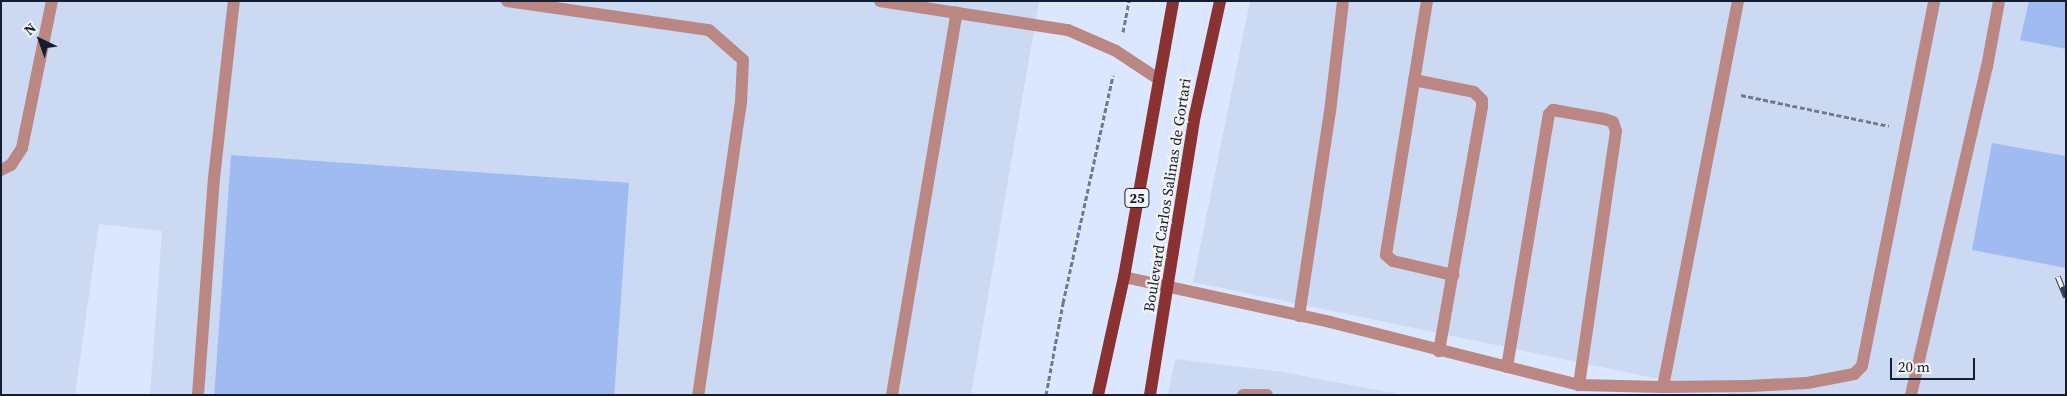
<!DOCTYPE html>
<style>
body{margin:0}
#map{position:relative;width:2067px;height:396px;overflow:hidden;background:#dbe7fe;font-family:"Source Serif 4",serif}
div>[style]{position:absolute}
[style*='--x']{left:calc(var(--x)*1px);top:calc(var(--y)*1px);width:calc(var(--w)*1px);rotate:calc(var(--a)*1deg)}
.built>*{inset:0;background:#ccd9f2}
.building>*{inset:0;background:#9fbbf2;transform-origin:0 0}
.path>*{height:3px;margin-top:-1.5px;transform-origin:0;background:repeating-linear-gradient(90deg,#6f7a8f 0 5px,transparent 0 7.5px)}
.lane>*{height:12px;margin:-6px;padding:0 6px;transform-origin:6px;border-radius:6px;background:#ba8783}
.primary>*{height:12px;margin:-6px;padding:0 6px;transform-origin:6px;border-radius:6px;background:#8a3232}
.rail>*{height:5.5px;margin-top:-2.75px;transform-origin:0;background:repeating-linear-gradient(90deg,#f4f4f4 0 11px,#303b4f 0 22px);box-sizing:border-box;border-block:1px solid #303b4f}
span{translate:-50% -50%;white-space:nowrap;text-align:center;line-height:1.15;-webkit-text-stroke:4.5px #f4f4f4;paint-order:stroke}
.shield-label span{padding:1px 4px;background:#f4f4f4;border:1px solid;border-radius:4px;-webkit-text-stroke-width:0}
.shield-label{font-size:14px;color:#131e32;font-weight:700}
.street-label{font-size:15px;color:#131e32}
.frame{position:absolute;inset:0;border:2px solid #131e32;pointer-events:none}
.north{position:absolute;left:15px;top:15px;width:50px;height:50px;-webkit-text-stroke:4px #f4f4f4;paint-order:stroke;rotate:318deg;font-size:14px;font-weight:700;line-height:20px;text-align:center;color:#131e32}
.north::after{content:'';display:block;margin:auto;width:18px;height:22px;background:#131e32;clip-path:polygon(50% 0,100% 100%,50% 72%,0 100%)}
.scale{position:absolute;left:1890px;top:358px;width:85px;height:22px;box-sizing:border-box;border:2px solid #131e32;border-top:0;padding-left:6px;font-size:15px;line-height:18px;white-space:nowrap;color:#131e32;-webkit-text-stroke:4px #f4f4f4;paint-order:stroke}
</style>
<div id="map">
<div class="built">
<i style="clip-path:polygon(1px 1px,1039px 1px,971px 395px,150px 395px,162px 231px,99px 224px,75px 395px,1px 395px)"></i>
<i style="clip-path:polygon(1250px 1px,2066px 1px,2066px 395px,1736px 395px,1193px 282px)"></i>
<i style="clip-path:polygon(1175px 359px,1283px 372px,1403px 395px,1168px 395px)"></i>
</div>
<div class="building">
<i style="clip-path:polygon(2029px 1px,2066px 1px,2066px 49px,2020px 40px)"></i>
<i style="clip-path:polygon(1992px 143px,2066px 156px,2066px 268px,1972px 250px)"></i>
<i style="left:231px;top:155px;width:399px;height:241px;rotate:4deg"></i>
</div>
<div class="path">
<i style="--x:1123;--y:32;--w:32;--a:-79"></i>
<i style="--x:1741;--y:95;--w:151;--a:11.8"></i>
<i style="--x:1046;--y:395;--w:94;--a:-79.5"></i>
<i style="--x:1063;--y:303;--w:233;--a:-77.6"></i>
</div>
<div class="lane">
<i style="--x:507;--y:1;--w:204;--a:8.2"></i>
<i style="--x:709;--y:30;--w:45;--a:41.4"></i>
<i style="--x:743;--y:60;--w:42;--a:92.7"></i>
<i style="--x:741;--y:102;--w:296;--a:98.3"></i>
<i style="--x:880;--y:1;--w:190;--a:8.8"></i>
<i style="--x:1068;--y:30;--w:52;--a:23.6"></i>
<i style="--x:1116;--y:51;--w:49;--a:33.4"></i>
<i style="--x:1427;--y:1;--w:257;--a:99.2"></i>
<i style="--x:1386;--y:255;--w:9;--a:41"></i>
<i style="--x:1393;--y:261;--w:62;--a:13.1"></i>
<i style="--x:1738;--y:1;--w:393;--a:101"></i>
<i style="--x:1663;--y:387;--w:85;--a:-0.7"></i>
<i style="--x:1748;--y:386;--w:59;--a:-2.9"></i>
<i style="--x:1807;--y:383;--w:48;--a:-10.8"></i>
<i style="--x:1854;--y:374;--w:11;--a:-45"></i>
<i style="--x:1862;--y:366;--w:372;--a:-78.8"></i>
<i style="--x:1414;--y:80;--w:61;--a:11.3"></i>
<i style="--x:1474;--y:92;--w:11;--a:45"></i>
<i style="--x:1482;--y:100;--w:7;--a:90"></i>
<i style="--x:1482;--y:107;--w:248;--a:100"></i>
<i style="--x:1;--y:170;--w:11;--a:-27"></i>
<i style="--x:11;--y:165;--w:20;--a:-57"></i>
<i style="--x:22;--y:148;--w:150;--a:-78.5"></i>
<i style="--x:1124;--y:277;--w:211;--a:12.3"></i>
<i style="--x:1330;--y:322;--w:257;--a:14.2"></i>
<i style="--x:1579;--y:385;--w:84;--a:1.4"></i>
<i style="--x:1299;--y:316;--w:206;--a:-81.4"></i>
<i style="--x:1330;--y:112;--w:112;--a:-83.3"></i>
<i style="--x:1507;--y:367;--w:256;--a:-80.6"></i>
<i style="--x:1549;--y:114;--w:6;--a:-45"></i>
<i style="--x:1553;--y:110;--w:52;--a:10"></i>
<i style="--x:1604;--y:119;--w:9;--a:18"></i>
<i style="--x:1613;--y:122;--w:9;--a:72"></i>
<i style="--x:1616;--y:131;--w:257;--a:98.3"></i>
<i style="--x:198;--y:395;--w:218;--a:-85.8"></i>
<i style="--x:214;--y:178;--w:178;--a:-83.6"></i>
<i style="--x:892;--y:395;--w:388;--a:-80.4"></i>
<i style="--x:1243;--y:395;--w:24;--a:0"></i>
<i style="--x:1911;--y:395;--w:337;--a:-77"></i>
<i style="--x:1987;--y:67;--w:67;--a:-79.7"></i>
</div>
<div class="primary">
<i style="--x:1098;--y:395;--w:121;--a:-77.6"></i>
<i style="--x:1124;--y:277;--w:280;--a:-79.9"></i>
<i style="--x:1150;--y:395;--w:284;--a:-80.9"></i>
<i style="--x:1195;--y:115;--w:117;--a:-77.6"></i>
</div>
<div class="rail">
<i style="--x:2058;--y:277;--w:22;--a:68"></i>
</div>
<div class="shield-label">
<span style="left:1137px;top:198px">25</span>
</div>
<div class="street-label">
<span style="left:1167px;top:195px;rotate:-81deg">Boulevard Carlos Salinas de Gortari</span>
</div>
<div class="frame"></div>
<div class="north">N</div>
<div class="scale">20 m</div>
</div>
